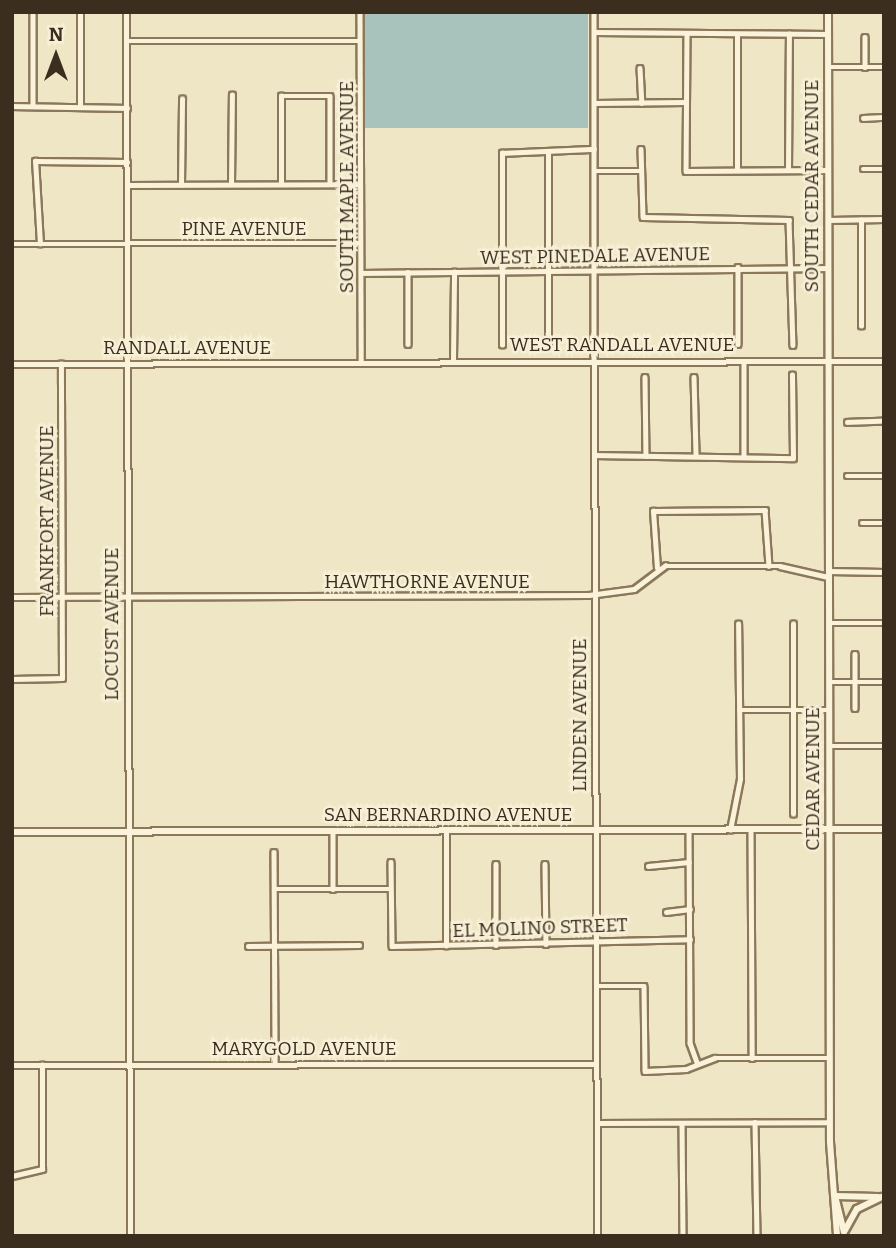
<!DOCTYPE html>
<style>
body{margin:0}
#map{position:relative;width:896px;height:1248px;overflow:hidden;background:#efe6c6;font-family:Bitter,serif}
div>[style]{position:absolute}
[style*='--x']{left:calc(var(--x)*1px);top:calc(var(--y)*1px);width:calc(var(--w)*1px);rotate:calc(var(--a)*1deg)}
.water>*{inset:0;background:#a7c3bc;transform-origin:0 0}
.roads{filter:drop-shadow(2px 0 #8b785b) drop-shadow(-2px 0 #8b785b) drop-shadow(0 2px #8b785b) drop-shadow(0 -2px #8b785b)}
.minor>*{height:4.5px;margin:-2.25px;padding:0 2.25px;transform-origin:2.25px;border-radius:2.25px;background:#faf2d9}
.tertiary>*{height:5px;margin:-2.5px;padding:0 2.5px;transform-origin:2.5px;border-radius:2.5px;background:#faf2d9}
.secondary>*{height:6px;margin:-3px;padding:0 3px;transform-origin:3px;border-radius:3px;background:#faf2d9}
span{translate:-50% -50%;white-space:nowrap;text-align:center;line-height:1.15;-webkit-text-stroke:5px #f7efd6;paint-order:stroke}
.street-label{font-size:19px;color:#3b2e1f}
.frame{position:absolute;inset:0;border:14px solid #3b2e1f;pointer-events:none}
.north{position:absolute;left:21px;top:21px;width:70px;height:70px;-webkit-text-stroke:5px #f7efd6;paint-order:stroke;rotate:0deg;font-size:19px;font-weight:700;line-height:28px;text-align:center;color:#3b2e1f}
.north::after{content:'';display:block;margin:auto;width:24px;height:32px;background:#3b2e1f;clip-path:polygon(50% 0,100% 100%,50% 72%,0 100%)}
</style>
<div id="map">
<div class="water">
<i style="left:363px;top:12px;width:225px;height:116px"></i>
</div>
<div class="roads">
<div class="minor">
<i style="--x:33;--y:12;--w:94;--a:90"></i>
<i style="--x:360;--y:12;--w:350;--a:89.8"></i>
<i style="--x:594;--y:12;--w:349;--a:90"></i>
<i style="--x:594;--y:32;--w:234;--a:0.5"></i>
<i style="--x:687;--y:33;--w:138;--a:90.4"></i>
<i style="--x:686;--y:171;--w:142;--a:-0.4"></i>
<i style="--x:865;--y:37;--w:30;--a:90"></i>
<i style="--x:127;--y:41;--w:233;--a:0"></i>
<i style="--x:828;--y:67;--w:56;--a:0"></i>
<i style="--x:640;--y:68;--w:35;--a:87"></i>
<i style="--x:595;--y:103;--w:91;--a:-0.6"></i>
<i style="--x:12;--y:106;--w:115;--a:1"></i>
<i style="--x:80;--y:106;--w:94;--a:-90"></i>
<i style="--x:863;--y:118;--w:21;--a:-3"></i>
<i style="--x:641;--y:149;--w:68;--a:88.3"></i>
<i style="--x:643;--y:217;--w:146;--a:1.2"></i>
<i style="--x:789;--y:220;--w:125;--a:88.2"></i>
<i style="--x:863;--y:169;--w:21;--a:0"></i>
<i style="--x:737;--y:170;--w:135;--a:-90"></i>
<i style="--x:788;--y:170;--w:136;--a:-89.6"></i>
<i style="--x:594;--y:171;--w:46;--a:0"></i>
<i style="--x:231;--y:184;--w:89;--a:-89.4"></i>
<i style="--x:281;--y:184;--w:88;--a:-90"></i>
<i style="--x:281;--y:96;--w:49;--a:0"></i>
<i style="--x:330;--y:96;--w:88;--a:90"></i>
<i style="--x:127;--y:185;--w:233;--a:-0.2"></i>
<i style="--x:181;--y:185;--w:86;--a:-89.3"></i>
<i style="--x:829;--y:220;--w:55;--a:-1"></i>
<i style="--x:127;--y:243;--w:233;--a:0"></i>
<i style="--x:12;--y:244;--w:115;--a:0"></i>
<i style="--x:40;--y:244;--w:83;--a:-93.4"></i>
<i style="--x:35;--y:161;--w:92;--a:0.6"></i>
<i style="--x:738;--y:267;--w:77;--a:90"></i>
<i style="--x:408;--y:272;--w:72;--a:90"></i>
<i style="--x:362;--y:273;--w:466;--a:-0.6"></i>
<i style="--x:861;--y:326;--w:106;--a:-90"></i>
<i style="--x:502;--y:345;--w:192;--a:-90"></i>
<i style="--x:502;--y:153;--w:92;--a:-2.5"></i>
<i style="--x:548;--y:345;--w:191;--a:-90"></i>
<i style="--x:453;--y:360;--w:88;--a:-89.3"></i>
<i style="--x:744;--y:361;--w:96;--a:90"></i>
<i style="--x:645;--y:377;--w:79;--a:89.3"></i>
<i style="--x:694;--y:377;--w:79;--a:88.5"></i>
<i style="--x:847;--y:422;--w:37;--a:-2"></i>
<i style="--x:595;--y:455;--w:198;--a:0.9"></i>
<i style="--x:793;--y:458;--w:83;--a:-90.7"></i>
<i style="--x:847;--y:476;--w:37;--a:0"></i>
<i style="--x:862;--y:523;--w:22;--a:0"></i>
<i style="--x:657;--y:568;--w:57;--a:-94"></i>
<i style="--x:653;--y:511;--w:112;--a:-0.5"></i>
<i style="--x:765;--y:510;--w:56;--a:85.9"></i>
<i style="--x:829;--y:571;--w:55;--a:1"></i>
<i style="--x:12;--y:597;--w:577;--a:-0.2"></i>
<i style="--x:589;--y:595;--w:45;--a:-7.6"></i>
<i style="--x:634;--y:589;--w:39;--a:-37"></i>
<i style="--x:665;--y:566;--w:115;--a:0"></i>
<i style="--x:780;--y:566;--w:49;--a:12.9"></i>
<i style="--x:829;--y:623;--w:55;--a:0"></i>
<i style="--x:855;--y:654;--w:54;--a:90"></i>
<i style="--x:12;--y:679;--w:50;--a:-1.1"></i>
<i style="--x:62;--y:678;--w:314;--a:-90.2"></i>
<i style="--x:829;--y:682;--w:55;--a:0"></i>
<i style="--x:739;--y:710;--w:90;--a:0"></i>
<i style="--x:829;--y:746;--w:55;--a:0"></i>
<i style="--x:793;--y:814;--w:190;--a:-90"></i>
<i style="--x:689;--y:830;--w:213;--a:89.7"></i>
<i style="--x:690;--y:1043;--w:20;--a:70"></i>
<i style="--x:730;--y:830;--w:52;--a:-78.9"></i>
<i style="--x:740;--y:779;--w:155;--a:-90.7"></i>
<i style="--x:751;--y:830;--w:228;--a:89.7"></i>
<i style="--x:333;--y:831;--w:58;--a:90"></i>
<i style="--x:274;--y:852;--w:213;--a:89.7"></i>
<i style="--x:391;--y:862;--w:84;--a:89.3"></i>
<i style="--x:392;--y:946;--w:298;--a:-1.3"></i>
<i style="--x:496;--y:864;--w:81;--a:90"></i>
<i style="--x:545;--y:864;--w:80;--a:89.3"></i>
<i style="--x:648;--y:866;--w:41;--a:-5.6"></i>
<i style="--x:274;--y:889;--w:117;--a:0"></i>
<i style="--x:666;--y:912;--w:24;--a:-7"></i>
<i style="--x:248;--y:946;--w:111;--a:-0.5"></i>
<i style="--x:446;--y:946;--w:116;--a:-90"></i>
<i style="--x:596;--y:986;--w:48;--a:0"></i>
<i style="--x:644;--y:986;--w:85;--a:89.3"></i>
<i style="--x:645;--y:1071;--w:41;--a:-2.8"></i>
<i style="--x:686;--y:1069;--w:31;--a:-21"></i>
<i style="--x:715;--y:1058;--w:115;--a:0"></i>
<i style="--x:755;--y:1122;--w:114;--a:89"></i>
<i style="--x:597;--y:1123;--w:232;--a:-0.2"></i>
<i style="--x:682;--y:1123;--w:113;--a:89.5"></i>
<i style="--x:12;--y:1176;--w:31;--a:-13"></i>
<i style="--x:42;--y:1169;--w:104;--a:-90"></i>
</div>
<div class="tertiary">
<i style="--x:126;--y:12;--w:1224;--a:89.81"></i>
<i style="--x:594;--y:361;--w:875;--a:89.8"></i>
<i style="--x:12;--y:364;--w:872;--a:-0.2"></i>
<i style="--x:12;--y:1065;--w:584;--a:-0.1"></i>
</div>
<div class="secondary">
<i style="--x:828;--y:12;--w:1130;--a:89.9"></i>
<i style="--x:830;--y:1142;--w:94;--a:85.7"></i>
<i style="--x:12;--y:832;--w:872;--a:-0.2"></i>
<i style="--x:835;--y:1196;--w:43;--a:1.3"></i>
<i style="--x:835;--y:1196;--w:36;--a:76"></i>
<i style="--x:844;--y:1232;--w:26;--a:-61"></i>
<i style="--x:857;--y:1209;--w:28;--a:-26"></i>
</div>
</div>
<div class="street-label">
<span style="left:812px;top:186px;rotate:-90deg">SOUTH CEDAR AVENUE</span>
<span style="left:347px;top:187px;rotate:-90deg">SOUTH MAPLE AVENUE</span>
<span style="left:244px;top:229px">PINE AVENUE</span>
<span style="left:595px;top:256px;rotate:-1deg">WEST PINEDALE AVENUE</span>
<span style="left:622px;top:345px">WEST RANDALL AVENUE</span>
<span style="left:187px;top:348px">RANDALL AVENUE</span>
<span style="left:47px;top:521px;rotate:-90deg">FRANKFORT AVENUE</span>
<span style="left:427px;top:582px">HAWTHORNE AVENUE</span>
<span style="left:112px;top:624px;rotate:-90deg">LOCUST AVENUE</span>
<span style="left:580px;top:715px;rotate:-90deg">LINDEN AVENUE</span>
<span style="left:813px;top:779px;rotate:-90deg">CEDAR AVENUE</span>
<span style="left:448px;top:815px">SAN BERNARDINO AVENUE</span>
<span style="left:540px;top:928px;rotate:-2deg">EL MOLINO STREET</span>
<span style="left:304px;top:1049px">MARYGOLD AVENUE</span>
</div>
<div class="frame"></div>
<div class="north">N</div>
</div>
